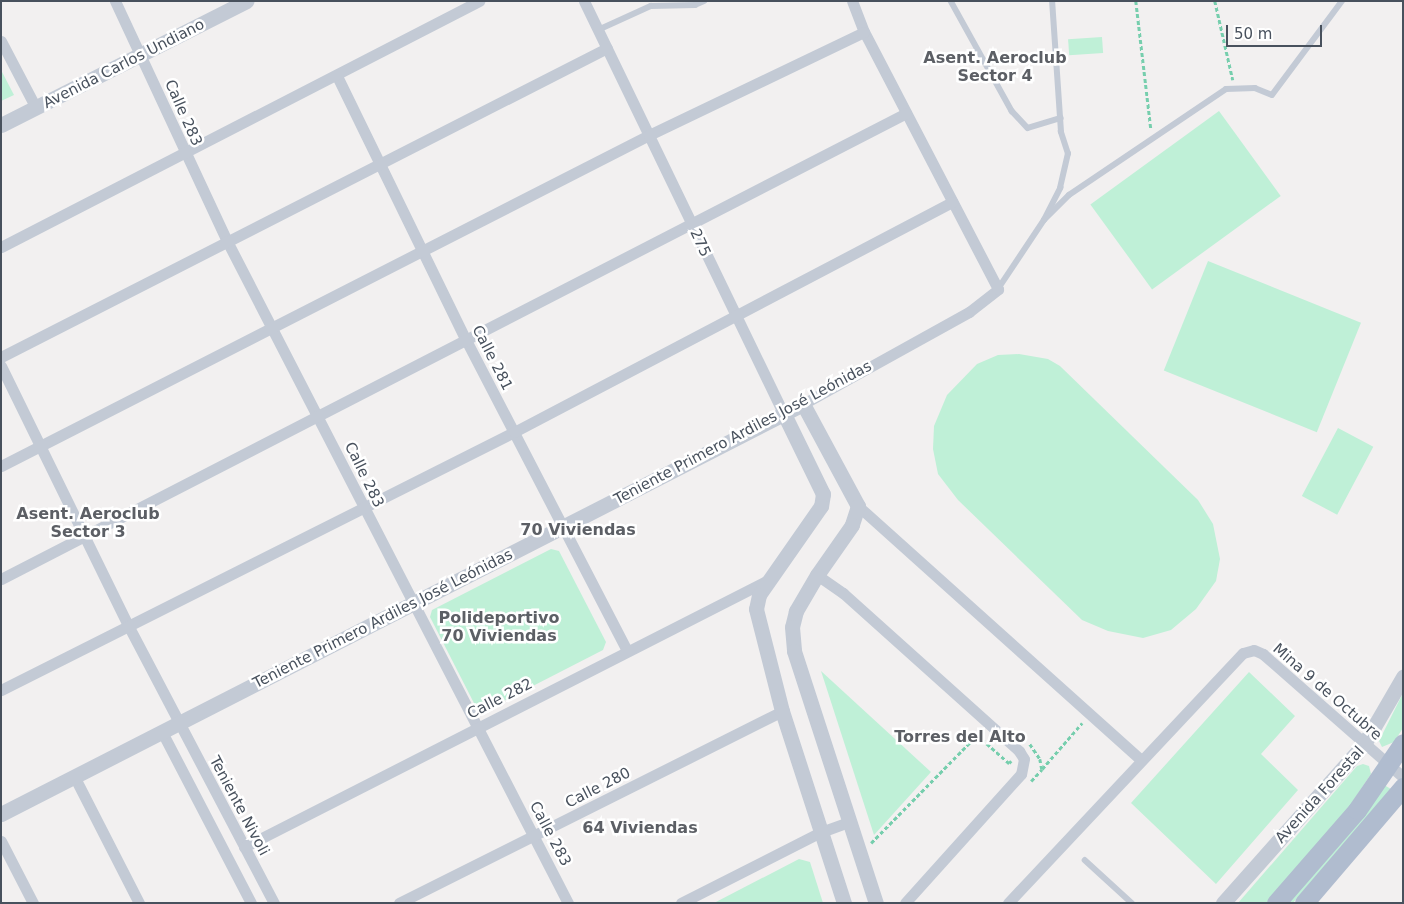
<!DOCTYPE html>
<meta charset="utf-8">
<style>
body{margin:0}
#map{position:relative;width:1404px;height:904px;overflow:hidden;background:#f2f0f0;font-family:"DejaVu Sans",sans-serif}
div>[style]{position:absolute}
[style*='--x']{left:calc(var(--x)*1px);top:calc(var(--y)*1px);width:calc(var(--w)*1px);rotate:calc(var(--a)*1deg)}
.green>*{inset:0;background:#bff0d7;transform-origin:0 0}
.path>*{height:2.5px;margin-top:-1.25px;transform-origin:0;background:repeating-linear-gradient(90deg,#76cead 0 4px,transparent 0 6.5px)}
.service>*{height:5.5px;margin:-2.75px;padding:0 2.75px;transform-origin:2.75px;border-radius:2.75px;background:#c3cad5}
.minor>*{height:11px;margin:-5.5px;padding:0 5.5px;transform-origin:5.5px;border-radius:5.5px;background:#c3cad5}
.tertiary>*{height:15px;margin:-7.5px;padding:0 7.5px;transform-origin:7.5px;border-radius:7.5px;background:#c3cad5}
.primary>*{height:19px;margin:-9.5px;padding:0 9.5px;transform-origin:9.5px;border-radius:9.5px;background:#b0bccf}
span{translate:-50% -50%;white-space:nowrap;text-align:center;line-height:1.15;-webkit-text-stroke:5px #fff;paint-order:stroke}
.street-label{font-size:15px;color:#48515d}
.neighbourhood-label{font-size:16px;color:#5c5f65;font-weight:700}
.frame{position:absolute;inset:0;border:2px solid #48515d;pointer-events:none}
.scale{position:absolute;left:1226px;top:25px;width:96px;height:22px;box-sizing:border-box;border:2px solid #48515d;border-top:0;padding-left:6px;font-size:15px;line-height:18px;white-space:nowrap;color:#48515d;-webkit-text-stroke:4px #fff;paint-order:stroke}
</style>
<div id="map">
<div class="green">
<i style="left:1102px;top:37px;width:16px;height:34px;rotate:86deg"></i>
<i style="clip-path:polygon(1px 70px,14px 95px,1px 101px)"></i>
<i style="left:1219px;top:111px;width:105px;height:159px;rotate:54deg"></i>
<i style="left:1208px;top:261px;width:165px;height:118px;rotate:22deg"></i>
<i style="clip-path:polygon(1019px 354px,1048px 359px,1060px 366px,1198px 500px,1213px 524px,1220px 559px,1216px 581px,1196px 609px,1171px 630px,1143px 638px,1108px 631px,1082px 620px,958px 500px,938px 474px,933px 449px,934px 426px,947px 395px,977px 364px,998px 355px)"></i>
<i style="left:1338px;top:428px;width:40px;height:77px;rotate:28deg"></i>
<i style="clip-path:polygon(551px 549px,559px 551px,606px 642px,603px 650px,484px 711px,477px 709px,430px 617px,432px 610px)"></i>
<i style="clip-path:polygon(821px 671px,931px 772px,874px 835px)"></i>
<i style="clip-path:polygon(1249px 672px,1295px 716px,1261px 754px,1298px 790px,1216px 884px,1131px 803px)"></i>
<i style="clip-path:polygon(1403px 693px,1403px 728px,1394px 742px,1382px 747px,1379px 741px)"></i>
<i style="clip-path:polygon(1363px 764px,1369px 766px,1371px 774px,1335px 828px,1267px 903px,1238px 903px,1357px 766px)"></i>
<i style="clip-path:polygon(1384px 785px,1391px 789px,1293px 903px,1288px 903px)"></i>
<i style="clip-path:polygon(799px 859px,810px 862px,823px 903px,714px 903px)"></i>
</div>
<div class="path">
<i style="--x:1136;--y:1;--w:128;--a:83.3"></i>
<i style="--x:1215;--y:1;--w:81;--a:77.2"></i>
<i style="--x:1030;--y:744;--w:18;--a:56"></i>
<i style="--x:1040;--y:759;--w:10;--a:79"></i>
<i style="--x:1042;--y:769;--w:61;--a:-49"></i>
<i style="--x:1031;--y:781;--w:16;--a:-47"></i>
<i style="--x:871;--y:843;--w:151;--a:-45.5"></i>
<i style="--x:977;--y:735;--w:43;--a:41.2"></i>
<i style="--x:1009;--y:763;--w:3;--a:-45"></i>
</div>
<div class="service">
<i style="--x:951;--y:1;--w:126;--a:61"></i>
<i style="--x:1012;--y:111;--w:23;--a:47"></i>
<i style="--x:1028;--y:128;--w:34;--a:-17"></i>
<i style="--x:598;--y:30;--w:58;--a:-24.4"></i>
<i style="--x:651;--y:6;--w:44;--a:-1.3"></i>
<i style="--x:695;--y:5;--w:10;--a:-24"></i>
<i style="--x:1044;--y:220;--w:35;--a:-45"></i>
<i style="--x:1069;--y:195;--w:189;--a:-34"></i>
<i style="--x:1226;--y:89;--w:29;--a:-2"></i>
<i style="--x:1255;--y:88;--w:18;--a:22"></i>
<i style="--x:1272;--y:95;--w:117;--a:-53.3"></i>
<i style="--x:998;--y:289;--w:83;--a:-56.3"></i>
<i style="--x:1044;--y:220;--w:36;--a:-63"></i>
<i style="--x:1060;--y:188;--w:35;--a:-77"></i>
<i style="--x:1068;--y:154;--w:23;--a:-108"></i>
<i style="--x:1061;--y:132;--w:131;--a:-93.9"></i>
<i style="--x:1085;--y:860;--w:64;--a:42.5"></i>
</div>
<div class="minor">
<i style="--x:115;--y:1;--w:265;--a:65"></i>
<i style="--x:227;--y:241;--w:745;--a:62.75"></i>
<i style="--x:584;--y:1;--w:459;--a:64.2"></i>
<i style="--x:1;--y:41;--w:76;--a:62.4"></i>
<i style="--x:337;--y:76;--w:294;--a:64"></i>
<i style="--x:466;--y:340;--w:350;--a:62.6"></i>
<i style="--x:1;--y:247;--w:538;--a:-27.23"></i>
<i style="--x:1;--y:357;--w:680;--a:-27.02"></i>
<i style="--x:1;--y:366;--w:291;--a:63.9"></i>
<i style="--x:129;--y:627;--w:312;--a:62.3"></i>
<i style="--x:803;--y:404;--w:190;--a:-29"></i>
<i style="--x:969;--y:312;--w:37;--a:-38"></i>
<i style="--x:998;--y:289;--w:290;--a:-117.5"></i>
<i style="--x:864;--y:32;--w:33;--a:-111"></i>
<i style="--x:1;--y:466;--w:728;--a:-27.06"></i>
<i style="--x:649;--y:135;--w:238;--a:-25.6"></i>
<i style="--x:858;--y:506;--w:379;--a:41.9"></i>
<i style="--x:817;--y:575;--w:32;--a:35"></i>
<i style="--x:843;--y:593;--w:237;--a:41.9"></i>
<i style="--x:1019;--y:751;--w:9;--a:58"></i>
<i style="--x:1024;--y:759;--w:15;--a:101"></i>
<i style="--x:1021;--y:774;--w:173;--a:132"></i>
<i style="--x:1;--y:579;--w:1018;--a:-27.24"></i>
<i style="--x:1;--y:690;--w:574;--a:-26.7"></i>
<i style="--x:514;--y:432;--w:495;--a:-27.7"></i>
<i style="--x:162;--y:732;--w:193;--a:62.5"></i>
<i style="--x:74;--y:776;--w:143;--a:62.9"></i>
<i style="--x:1;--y:841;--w:70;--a:62.7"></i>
<i style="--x:244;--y:847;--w:588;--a:-27"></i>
<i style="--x:399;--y:903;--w:428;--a:-26.6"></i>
<i style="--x:681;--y:903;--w:157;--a:-26.9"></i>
<i style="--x:821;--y:832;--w:29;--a:-20"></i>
<i style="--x:1008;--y:903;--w:343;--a:-46.8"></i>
<i style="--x:1243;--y:653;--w:11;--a:-15"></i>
<i style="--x:1254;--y:650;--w:10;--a:24"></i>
<i style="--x:1263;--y:654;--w:186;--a:41.3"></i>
</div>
<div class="tertiary">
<i style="--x:1;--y:125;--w:275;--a:-26.8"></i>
<i style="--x:784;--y:414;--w:89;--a:64"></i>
<i style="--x:823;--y:494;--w:12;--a:99"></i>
<i style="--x:821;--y:506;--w:108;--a:124.9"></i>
<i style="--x:759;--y:595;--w:14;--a:102"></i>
<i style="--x:756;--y:609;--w:105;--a:75.7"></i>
<i style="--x:782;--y:711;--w:202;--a:72.1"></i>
<i style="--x:1;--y:814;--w:901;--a:-27.08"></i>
<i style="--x:803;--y:404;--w:116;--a:61.7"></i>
<i style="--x:858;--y:506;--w:20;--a:108"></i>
<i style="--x:852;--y:525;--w:61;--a:125"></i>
<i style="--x:817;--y:575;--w:42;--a:120.3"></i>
<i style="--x:796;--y:611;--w:16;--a:104"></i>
<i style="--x:792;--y:627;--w:24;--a:85"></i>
<i style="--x:794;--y:651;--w:265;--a:72"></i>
<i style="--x:1223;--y:903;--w:213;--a:-48.4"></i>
<i style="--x:1364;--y:744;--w:78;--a:-59.8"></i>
</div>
<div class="primary">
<i style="--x:1276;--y:903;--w:123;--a:-48.9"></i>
<i style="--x:1357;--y:810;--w:81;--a:-55.5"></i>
<i style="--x:1304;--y:903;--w:153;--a:-49.5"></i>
</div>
<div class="street-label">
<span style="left:124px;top:64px;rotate:-27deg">Avenida Carlos Undiano</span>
<span style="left:183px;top:113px;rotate:66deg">Calle 283</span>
<span style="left:700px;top:243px;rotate:65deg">275</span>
<span style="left:492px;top:358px;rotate:63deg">Calle 281</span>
<span style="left:743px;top:433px;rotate:-28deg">Teniente Primero Ardiles José Leónidas</span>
<span style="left:364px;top:475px;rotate:64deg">Calle 283</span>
<span style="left:383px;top:619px;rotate:-27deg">Teniente Primero Ardiles José Leónidas</span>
<span style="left:1327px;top:692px;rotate:41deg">Mina 9 de Octubre</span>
<span style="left:500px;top:699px;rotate:-27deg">Calle 282</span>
<span style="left:598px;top:788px;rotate:-27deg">Calle 280</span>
<span style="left:1320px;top:795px;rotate:-48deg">Avenida Forestal</span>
<span style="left:239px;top:806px;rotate:62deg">Teniente Nivoli</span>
<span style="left:550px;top:834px;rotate:62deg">Calle 283</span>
</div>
<div class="neighbourhood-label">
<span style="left:995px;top:67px">Asent. Aeroclub<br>Sector 4</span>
<span style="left:88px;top:523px">Asent. Aeroclub<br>Sector 3</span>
<span style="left:578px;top:530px">70 Viviendas</span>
<span style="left:499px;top:627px">Polideportivo<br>70 Viviendas</span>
<span style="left:960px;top:737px">Torres del Alto</span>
<span style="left:640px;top:828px">64 Viviendas</span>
</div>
<div class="frame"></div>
<div class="scale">50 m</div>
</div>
